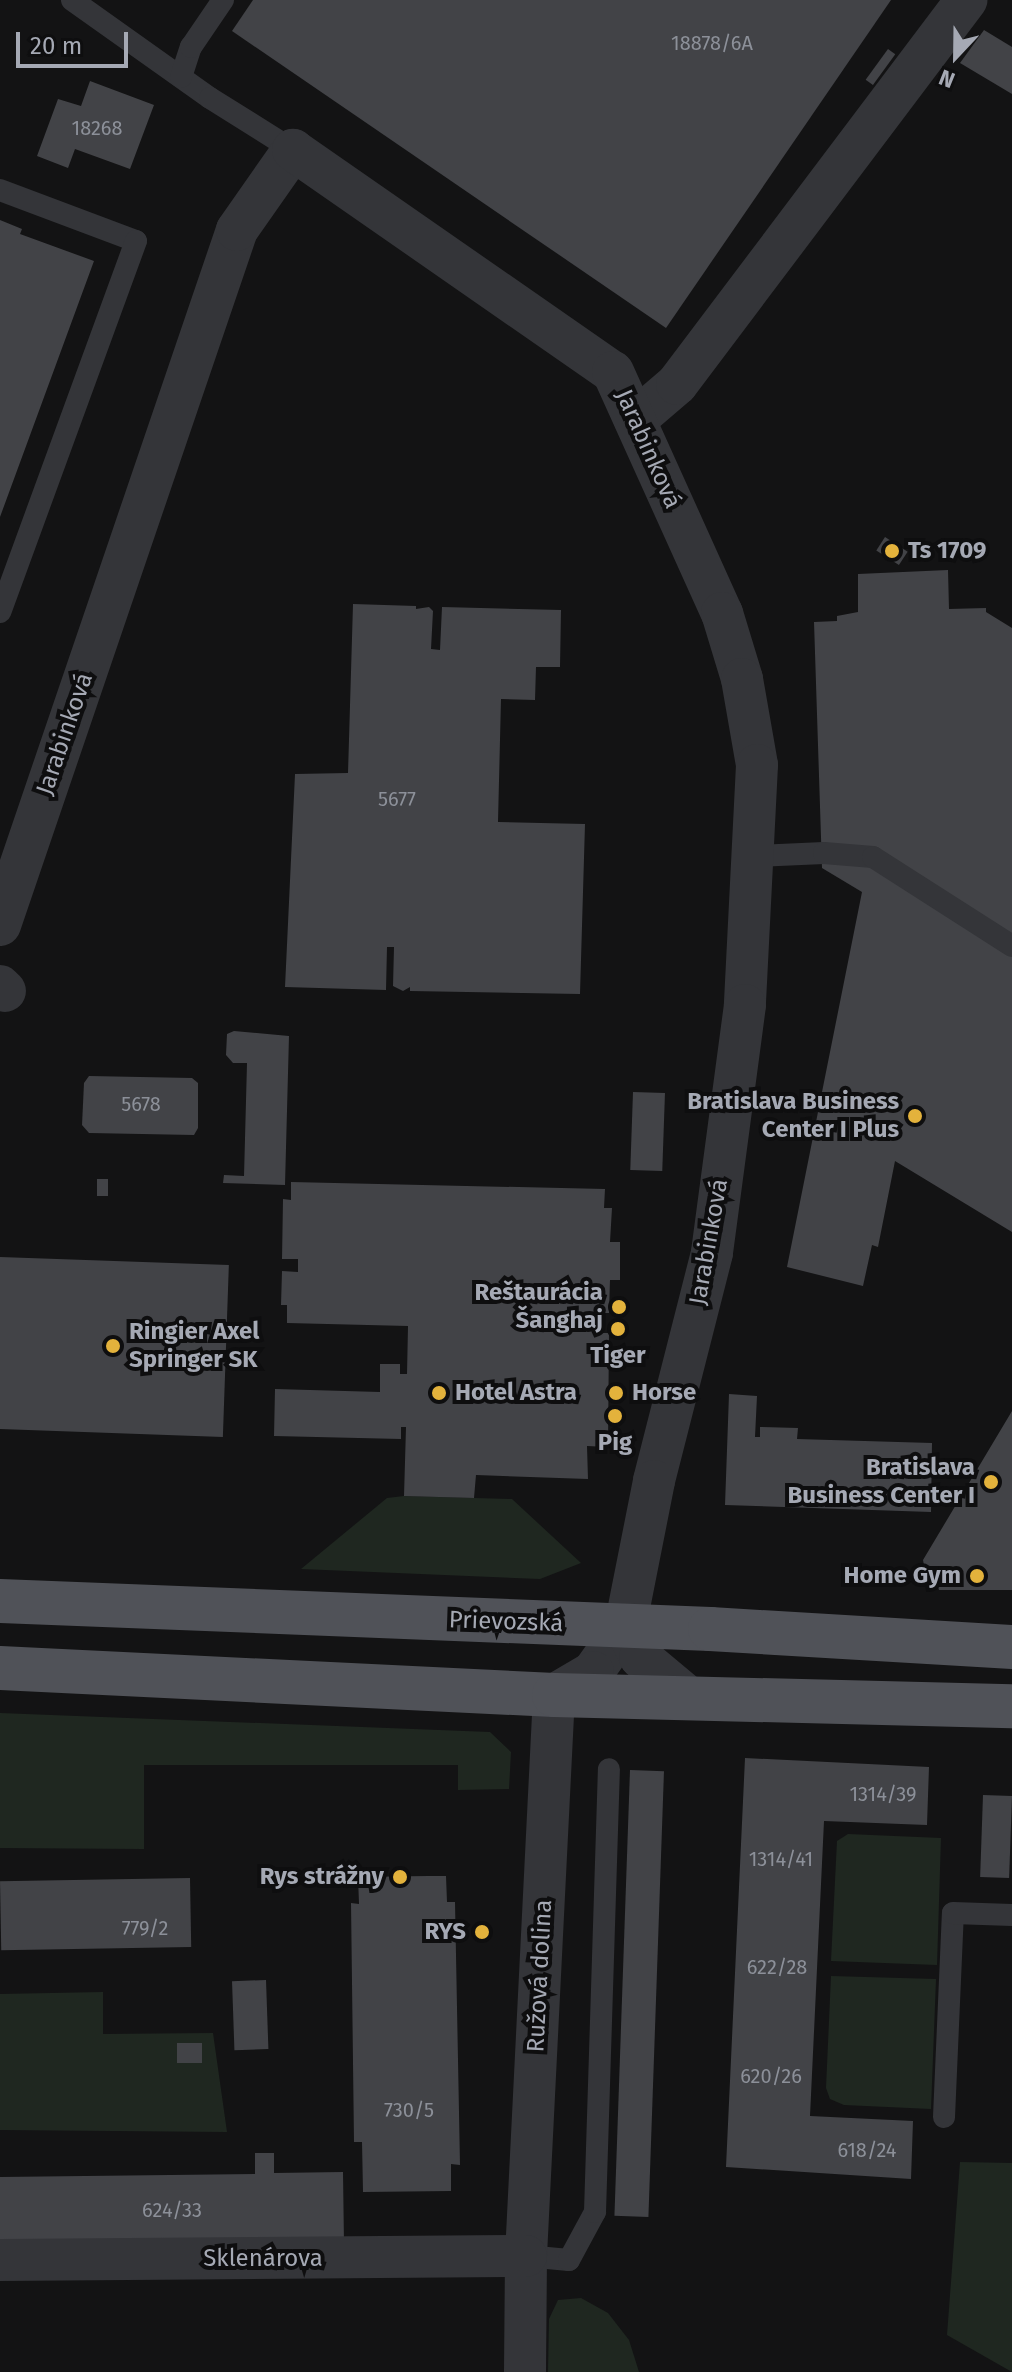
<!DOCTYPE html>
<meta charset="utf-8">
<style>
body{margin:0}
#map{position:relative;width:1012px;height:2372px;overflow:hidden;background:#131314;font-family:"Fira Sans",sans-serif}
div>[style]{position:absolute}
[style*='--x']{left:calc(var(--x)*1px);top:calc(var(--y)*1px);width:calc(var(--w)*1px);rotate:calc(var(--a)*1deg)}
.green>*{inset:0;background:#1f2720}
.building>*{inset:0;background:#424347;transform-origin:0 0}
.service>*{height:22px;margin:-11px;padding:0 11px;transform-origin:11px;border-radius:11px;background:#343539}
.minor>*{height:42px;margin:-21px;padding:0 21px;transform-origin:21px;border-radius:21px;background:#343539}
.primary>*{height:44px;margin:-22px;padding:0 22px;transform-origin:22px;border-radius:22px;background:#505258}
.dots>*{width:22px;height:22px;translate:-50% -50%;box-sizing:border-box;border:4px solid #0e0e0f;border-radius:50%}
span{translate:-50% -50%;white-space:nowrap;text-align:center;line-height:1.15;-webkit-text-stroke:8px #0e0e0f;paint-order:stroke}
.number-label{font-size:20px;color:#8c9099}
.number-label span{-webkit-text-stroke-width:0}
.street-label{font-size:24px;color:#a5a9b4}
.poi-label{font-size:24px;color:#a5a9b4;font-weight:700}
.left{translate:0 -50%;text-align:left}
.right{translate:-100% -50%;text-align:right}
.north{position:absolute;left:916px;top:16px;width:80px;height:80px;-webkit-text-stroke:6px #0e0e0f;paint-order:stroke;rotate:202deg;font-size:22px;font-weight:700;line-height:32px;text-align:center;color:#a5a9b4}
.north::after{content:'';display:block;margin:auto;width:28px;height:36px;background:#a5a9b4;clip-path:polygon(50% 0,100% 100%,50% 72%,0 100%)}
.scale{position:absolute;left:16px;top:32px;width:112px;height:36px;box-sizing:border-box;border:4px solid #a5a9b4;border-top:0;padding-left:10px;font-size:24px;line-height:28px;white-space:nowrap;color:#a5a9b4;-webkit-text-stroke:6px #0e0e0f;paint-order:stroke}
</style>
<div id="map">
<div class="green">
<i style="clip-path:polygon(404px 1496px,512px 1499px,581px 1563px,540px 1579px,301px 1569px,387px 1498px)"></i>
<i style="clip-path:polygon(0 1713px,490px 1732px,511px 1752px,509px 1789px,458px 1790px,458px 1765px,144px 1765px,144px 1849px,0 1848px)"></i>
<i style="clip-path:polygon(848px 1834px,941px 1838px,937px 1965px,831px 1961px,837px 1841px)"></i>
<i style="clip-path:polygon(831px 1976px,936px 1979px,931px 2109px,844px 2105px,830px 2099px,826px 2088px)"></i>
<i style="clip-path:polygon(103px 1992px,103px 2034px,213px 2033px,227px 2132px,0 2130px,0 1994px)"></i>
<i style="clip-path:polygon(960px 2162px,1012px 2163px,1012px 2372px,947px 2335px)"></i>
<i style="clip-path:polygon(581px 2298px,608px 2313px,629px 2340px,639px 2372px,548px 2372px,549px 2319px,558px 2300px)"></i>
</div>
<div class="building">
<i style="clip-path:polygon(253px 0,891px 0,666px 328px,232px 31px)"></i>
<i style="clip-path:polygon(984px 30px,1012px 47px,1012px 94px,960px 63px)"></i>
<i style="left:888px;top:49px;width:9px;height:38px;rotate:36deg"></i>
<i style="clip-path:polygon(90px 81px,154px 105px,130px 169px,75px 149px,68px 168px,37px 156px,58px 99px,81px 106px)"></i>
<i style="clip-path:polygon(0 220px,22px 229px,20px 234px,94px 261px,0 517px)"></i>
<i style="left:885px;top:537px;width:27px;height:16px;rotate:33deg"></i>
<i style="clip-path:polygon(948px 570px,949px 609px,986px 608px,986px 612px,1012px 628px,1012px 1232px,895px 1161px,878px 1247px,872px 1245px,863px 1286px,787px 1267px,862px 892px,822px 868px,814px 622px,837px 621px,837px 616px,858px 612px,858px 574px)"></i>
<i style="clip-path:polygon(353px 604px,416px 606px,416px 609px,429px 607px,433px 611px,431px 649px,440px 650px,442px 607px,561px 610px,560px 667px,536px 667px,535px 700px,501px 699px,498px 822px,585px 824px,580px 994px,410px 991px,410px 987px,403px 991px,393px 986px,394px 947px,387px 947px,386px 990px,285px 987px,295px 774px,348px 773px)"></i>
<i style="clip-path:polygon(234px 1031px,289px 1036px,285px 1185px,223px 1183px,224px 1175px,244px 1176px,247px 1063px,233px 1063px,226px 1055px,227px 1034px)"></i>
<i style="clip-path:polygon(89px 1076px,192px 1078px,198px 1083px,198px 1128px,194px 1135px,89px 1133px,82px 1125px,84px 1083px)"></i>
<i style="left:633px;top:1092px;width:32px;height:78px;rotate:2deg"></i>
<i style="left:97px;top:1179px;width:11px;height:17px"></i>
<i style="clip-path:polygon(291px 1182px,605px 1189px,604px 1208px,612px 1208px,610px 1242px,620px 1242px,620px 1280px,610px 1280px,609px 1313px,602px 1313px,602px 1333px,609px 1333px,608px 1447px,587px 1446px,588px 1479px,476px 1475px,474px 1498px,404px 1496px,406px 1427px,401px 1427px,401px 1439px,274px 1436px,275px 1389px,380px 1392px,380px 1364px,400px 1364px,400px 1374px,407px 1374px,408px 1326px,287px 1323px,287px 1305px,281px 1305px,282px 1271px,298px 1272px,298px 1259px,282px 1259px,283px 1199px,291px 1200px)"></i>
<i style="left:0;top:1257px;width:229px;height:172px;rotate:2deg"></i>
<i style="clip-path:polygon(729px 1394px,757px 1396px,755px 1437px,760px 1437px,760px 1427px,798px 1428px,797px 1439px,932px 1443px,931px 1512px,725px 1505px)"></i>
<i style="clip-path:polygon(1012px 1411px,1012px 1590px,939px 1590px,937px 1583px,927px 1581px,923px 1560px)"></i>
<i style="clip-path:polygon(745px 1758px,929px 1767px,927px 1825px,824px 1821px,810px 2116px,913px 2121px,911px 2179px,726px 2167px)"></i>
<i style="left:630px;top:1770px;width:34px;height:446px;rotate:2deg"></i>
<i style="left:983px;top:1795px;width:29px;height:82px;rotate:2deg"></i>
<i style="clip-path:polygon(428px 1876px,446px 1876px,447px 1902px,455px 1902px,460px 2165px,451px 2164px,451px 2191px,363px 2192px,362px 2142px,354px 2142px,351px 1903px,359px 1904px,358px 1877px)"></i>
<i style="left:190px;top:1878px;width:69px;height:190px;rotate:89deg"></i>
<i style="left:266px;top:1980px;width:69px;height:34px;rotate:88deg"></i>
<i style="left:202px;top:2043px;width:20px;height:25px;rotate:90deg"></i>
<i style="clip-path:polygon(255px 2153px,274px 2153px,274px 2173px,343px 2172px,344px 2244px,0 2248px,0 2177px,255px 2174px)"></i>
</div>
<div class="service">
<i style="--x:72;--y:0;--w:169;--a:35.4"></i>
<i style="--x:210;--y:98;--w:98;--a:32.1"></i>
<i style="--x:181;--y:77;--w:32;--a:-72"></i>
<i style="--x:191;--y:47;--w:57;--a:-55.8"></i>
<i style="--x:0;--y:190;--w:145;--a:20.6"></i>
<i style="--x:136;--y:241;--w:395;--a:110.1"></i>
<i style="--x:754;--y:856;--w:70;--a:-2.5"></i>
<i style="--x:824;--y:853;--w:49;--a:4.7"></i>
<i style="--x:873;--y:857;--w:165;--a:32.6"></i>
<i style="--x:944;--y:2117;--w:204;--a:-87.5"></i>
<i style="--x:953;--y:1913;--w:59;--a:1.9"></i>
<i style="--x:526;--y:2256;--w:43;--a:5.3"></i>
<i style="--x:569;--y:2260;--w:55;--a:-61.6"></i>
<i style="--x:595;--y:2212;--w:443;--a:-88.2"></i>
</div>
<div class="minor">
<i style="--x:635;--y:420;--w:55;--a:-40.6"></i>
<i style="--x:677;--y:384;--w:481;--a:-53"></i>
<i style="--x:0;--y:925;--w:734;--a:-71.17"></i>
<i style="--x:237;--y:230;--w:98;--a:-55"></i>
<i style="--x:293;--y:150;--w:389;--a:34.8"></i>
<i style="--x:613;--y:372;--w:265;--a:65.7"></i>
<i style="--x:722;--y:613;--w:69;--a:73.1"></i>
<i style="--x:742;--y:679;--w:87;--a:80.1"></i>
<i style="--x:757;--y:765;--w:240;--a:92.9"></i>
<i style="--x:745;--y:1005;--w:250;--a:97.6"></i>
<i style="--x:712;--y:1253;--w:235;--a:104.3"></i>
<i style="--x:654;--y:1481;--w:149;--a:101.2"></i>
<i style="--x:625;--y:1627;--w:55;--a:125.4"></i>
<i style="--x:593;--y:1672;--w:45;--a:149.5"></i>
<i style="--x:554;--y:1695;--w:562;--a:92.86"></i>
<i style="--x:526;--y:2256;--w:116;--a:90.5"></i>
<i style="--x:0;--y:986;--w:7;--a:45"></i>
<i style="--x:625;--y:1627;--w:34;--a:63"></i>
<i style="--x:640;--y:1657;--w:62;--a:39.8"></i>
<i style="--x:0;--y:2260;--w:526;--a:-0.44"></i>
</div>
<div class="primary">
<i style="--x:0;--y:1601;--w:711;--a:2.26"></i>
<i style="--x:710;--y:1629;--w:303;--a:3.4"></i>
<i style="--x:0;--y:1668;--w:555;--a:2.79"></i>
<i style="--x:554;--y:1695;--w:458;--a:1.4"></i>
</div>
<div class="dots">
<i style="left:892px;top:551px;background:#e3b23c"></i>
<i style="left:915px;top:1116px;background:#e3b23c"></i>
<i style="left:619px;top:1307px;background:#e3b23c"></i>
<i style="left:618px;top:1329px;background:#e3b23c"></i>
<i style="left:113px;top:1346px;background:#e3b23c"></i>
<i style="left:439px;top:1393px;background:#e3b23c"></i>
<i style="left:616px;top:1393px;background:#e3b23c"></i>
<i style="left:615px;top:1416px;background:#e3b23c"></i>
<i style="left:991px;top:1482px;background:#e3b23c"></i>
<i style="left:977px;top:1576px;background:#e3b23c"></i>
<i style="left:400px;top:1877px;background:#e3b23c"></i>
<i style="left:482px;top:1932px;background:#e3b23c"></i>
</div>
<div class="number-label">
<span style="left:712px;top:43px">18878/6A</span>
<span style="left:97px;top:128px">18268</span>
<span style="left:397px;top:799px">5677</span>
<span style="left:141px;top:1104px">5678</span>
<span style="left:883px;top:1794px">1314/39</span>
<span style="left:781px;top:1859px">1314/41</span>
<span style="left:145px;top:1928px">779/2</span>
<span style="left:777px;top:1967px">622/28</span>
<span style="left:771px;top:2076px">620/26</span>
<span style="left:409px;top:2110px">730/5</span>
<span style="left:867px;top:2150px">618/24</span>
<span style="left:172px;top:2210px">624/33</span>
</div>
<div class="street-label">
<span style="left:648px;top:449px;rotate:66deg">Jarabinková</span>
<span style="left:65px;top:734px;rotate:-71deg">Jarabinková</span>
<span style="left:709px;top:1242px;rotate:-80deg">Jarabinková</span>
<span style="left:506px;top:1622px;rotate:2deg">Prievozská</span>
<span style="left:540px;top:1976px;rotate:-87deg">Ružová dolina</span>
<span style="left:263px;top:2259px">Sklenárova</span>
</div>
<div class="poi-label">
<span class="left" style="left:908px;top:551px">Ts 1709</span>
<span class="right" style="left:899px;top:1116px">Bratislava Business<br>Center I Plus</span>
<span class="right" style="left:603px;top:1307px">Reštaurácia<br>Šanghaj</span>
<span class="left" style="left:129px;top:1346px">Ringier Axel<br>Springer SK</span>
<span style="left:618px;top:1356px">Tiger</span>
<span class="left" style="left:455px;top:1393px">Hotel Astra</span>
<span class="left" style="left:632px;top:1393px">Horse</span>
<span style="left:615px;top:1443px">Pig</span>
<span class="right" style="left:975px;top:1482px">Bratislava<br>Business Center I</span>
<span class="right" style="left:961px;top:1576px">Home Gym</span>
<span class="right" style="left:384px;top:1877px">Rys strážny</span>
<span class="right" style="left:466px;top:1932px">RYS</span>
</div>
<div class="north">N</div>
<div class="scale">20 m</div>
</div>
